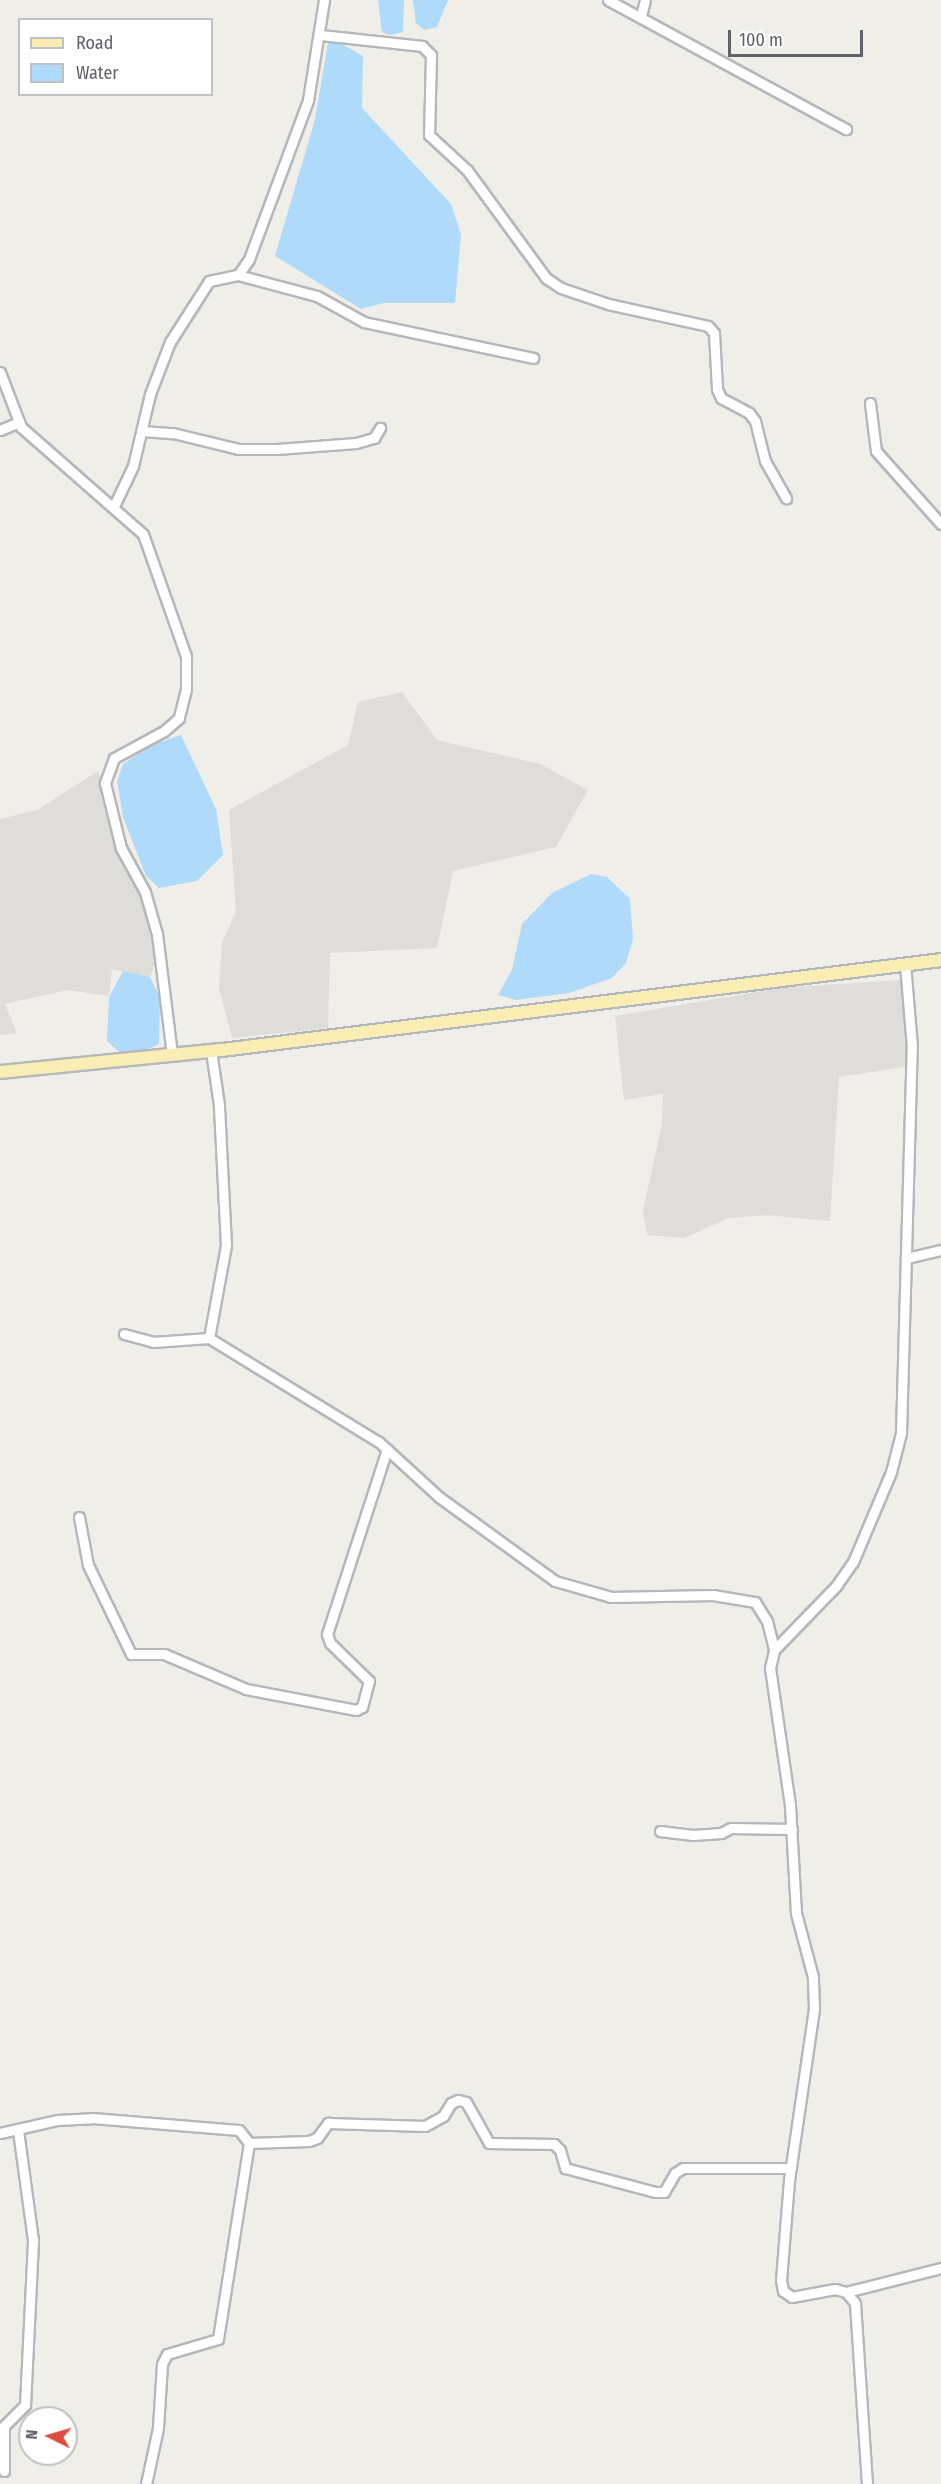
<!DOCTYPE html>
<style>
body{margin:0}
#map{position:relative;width:941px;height:2484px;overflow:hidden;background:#f0eee8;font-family:"Fira Sans Condensed",sans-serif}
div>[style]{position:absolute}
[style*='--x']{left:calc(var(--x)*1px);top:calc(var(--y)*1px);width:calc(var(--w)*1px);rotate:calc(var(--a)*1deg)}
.industrial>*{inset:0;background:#dfddda}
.water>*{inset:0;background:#afdafa}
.roads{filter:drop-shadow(2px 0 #b5b8bb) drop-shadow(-2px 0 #b5b8bb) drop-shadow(0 2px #b5b8bb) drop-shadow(0 -2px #b5b8bb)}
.minor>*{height:9px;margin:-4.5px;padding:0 4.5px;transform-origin:4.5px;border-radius:4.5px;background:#fff}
.major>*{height:12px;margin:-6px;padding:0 6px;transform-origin:6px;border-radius:6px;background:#faeeb4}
span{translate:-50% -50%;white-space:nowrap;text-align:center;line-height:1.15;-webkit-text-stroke:5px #fff;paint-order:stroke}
.legend{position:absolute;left:18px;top:18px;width:195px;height:78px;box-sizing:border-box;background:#fff;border:2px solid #bfc1c2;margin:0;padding:8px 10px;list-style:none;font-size:18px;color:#5f6367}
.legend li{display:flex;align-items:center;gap:12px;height:30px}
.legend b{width:30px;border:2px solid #bfc1c2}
.north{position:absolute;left:18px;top:2406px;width:60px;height:60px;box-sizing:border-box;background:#fff;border:2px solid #bfc1c2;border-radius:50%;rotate:275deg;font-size:16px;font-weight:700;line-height:24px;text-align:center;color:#5f6367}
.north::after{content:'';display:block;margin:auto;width:21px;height:27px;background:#de4b40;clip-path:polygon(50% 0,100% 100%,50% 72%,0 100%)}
.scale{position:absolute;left:728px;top:30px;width:135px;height:27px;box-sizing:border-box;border:3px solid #5f6367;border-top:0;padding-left:8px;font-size:18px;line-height:21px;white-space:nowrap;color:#5f6367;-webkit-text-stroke:4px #fff;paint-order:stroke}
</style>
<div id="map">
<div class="industrial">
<i style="clip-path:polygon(402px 692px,437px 740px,540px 764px,588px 790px,556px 847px,453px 871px,437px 948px,330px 953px,328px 1028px,232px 1038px,219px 988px,222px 943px,236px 911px,229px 810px,348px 745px,358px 702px)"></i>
<i style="clip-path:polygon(98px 771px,121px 848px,160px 951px,150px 977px,112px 969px,109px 996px,67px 990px,5px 1004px,17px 1033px,0 1035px,0 819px,37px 810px)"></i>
<i style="clip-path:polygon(912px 979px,917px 1065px,839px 1077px,830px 1221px,766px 1215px,729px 1218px,684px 1238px,647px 1235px,643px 1210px,662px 1124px,663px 1094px,624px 1100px,615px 1016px,781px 988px)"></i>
</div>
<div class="water">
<i style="clip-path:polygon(378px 0,404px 0,403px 32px,389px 35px,382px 32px)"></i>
<i style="clip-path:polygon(413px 0,448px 0,437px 27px,424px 30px,416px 23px)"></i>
<i style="clip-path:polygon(329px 37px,363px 56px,362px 108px,451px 204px,461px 235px,455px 303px,384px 303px,361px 309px,275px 256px,315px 119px)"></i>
<i style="clip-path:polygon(181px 735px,216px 809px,223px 855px,197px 881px,159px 888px,146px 876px,123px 817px,117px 781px,123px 764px,152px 745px)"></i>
<i style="clip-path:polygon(591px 874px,607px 877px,630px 899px,633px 939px,626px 963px,612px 978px,569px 993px,516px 1000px,498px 995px,512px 970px,522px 924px,552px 893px)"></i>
<i style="clip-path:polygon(123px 971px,150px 977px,160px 998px,159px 1044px,139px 1053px,121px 1054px,107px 1041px,109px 997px)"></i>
</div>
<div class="roads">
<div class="minor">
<i style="--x:608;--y:0;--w:271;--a:28.5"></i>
<i style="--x:641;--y:16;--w:16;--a:-76"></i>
<i style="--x:321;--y:35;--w:102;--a:6.2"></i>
<i style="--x:422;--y:46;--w:13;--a:45"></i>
<i style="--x:431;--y:55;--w:80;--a:91.4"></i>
<i style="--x:429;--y:135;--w:52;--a:42.6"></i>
<i style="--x:467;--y:170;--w:134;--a:53.8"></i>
<i style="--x:546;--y:278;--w:18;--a:34"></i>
<i style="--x:561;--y:288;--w:50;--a:18.8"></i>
<i style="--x:608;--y:304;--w:102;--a:12.4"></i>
<i style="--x:708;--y:326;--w:9;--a:49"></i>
<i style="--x:714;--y:333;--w:56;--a:86.9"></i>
<i style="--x:717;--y:389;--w:10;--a:66"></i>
<i style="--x:721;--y:398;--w:32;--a:28"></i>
<i style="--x:749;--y:413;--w:10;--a:53"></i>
<i style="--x:755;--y:421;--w:41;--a:76"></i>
<i style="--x:765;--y:461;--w:43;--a:60.4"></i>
<i style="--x:238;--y:275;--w:82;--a:14.9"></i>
<i style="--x:317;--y:296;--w:54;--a:29"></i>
<i style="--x:364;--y:322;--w:173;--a:12"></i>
<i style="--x:0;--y:372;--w:59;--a:69.1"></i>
<i style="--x:21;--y:427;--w:162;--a:41.3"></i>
<i style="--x:143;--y:534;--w:129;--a:70.6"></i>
<i style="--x:186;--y:656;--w:33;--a:90"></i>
<i style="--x:186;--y:689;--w:30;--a:104"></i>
<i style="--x:179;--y:718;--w:20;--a:139"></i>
<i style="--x:164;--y:731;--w:57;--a:151.6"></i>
<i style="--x:114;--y:758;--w:27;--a:110"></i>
<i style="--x:105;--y:783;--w:67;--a:76.2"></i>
<i style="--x:121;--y:848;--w:50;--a:61.4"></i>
<i style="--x:145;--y:892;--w:44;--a:74.1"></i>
<i style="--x:157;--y:934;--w:122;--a:82.9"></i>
<i style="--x:870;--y:403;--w:48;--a:82.9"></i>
<i style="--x:876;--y:451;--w:98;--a:48.3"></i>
<i style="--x:0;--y:430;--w:21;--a:-23"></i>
<i style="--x:142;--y:431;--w:31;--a:4"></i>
<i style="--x:173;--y:433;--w:67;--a:13.8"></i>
<i style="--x:238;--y:449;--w:39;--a:0"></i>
<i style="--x:277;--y:449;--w:79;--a:-4.3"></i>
<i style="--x:356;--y:443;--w:19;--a:-16"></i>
<i style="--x:374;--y:438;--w:12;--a:-59"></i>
<i style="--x:114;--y:506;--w:44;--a:-64.6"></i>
<i style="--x:133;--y:466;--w:74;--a:-76.7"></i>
<i style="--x:150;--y:394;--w:56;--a:-69"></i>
<i style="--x:170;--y:342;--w:72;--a:-57.4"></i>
<i style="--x:209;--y:281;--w:30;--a:-12"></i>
<i style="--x:238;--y:275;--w:19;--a:-55"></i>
<i style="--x:249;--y:259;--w:170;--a:-69.6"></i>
<i style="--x:308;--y:100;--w:101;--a:-80.9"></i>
<i style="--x:906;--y:1258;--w:36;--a:-13"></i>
<i style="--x:124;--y:1334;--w:30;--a:15"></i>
<i style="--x:153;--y:1342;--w:56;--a:-4.1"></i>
<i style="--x:209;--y:1338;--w:199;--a:31.5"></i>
<i style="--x:379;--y:1442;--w:81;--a:42.5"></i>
<i style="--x:439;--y:1497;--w:143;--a:35.9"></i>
<i style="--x:555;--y:1581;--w:58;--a:15.9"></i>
<i style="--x:611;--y:1597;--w:102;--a:-1.1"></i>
<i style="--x:713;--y:1595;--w:43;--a:9.5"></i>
<i style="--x:755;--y:1602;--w:22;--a:58"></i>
<i style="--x:767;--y:1621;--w:30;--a:76"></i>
<i style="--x:209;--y:1338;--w:95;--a:-79.6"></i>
<i style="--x:226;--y:1245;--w:140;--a:-92.9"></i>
<i style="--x:219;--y:1105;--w:55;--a:-98.4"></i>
<i style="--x:79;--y:1517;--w:49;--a:79.4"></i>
<i style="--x:88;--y:1565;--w:99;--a:64.2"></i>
<i style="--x:131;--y:1654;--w:33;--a:0"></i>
<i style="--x:164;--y:1654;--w:89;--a:23.1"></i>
<i style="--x:246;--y:1689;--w:112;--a:10.8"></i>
<i style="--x:356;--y:1710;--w:7;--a:-27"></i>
<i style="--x:362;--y:1707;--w:27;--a:-75"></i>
<i style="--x:369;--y:1681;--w:54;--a:-135.7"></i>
<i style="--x:330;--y:1643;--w:9;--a:-108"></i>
<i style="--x:327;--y:1634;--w:194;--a:-72"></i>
<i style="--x:660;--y:1831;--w:33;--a:7"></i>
<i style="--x:693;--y:1835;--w:28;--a:-4"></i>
<i style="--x:721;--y:1833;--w:11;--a:-27"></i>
<i style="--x:731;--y:1828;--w:61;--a:0.9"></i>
<i style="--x:0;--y:2133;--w:58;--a:-12.8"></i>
<i style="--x:57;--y:2120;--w:35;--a:-3"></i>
<i style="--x:92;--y:2118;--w:147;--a:4.7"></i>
<i style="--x:239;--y:2130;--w:16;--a:52"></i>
<i style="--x:249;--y:2143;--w:198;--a:99"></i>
<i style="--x:218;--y:2339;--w:53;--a:163.6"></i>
<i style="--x:167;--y:2354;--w:11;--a:117"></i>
<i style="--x:162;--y:2364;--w:64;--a:93.6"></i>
<i style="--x:158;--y:2428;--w:57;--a:102.1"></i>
<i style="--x:249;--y:2143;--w:60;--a:-1.9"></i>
<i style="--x:309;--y:2141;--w:9;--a:-21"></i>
<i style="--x:317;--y:2138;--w:19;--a:-54"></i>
<i style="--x:328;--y:2123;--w:97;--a:1.8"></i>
<i style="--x:425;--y:2126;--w:21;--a:-29"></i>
<i style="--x:443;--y:2116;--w:15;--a:-58"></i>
<i style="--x:451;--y:2103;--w:8;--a:-23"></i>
<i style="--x:458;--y:2100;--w:8;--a:14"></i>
<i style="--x:466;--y:2102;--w:47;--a:60.7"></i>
<i style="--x:489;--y:2143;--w:65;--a:0.9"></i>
<i style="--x:554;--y:2144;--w:8;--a:45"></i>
<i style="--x:560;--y:2150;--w:19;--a:74"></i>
<i style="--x:565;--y:2168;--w:93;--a:14.9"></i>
<i style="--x:655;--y:2192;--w:9;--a:0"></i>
<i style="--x:664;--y:2192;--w:22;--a:-60"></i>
<i style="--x:675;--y:2173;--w:9;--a:-32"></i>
<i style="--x:683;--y:2168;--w:108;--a:0"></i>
<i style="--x:846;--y:2292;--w:98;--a:-14.2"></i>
<i style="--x:4;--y:2471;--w:45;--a:-90"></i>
<i style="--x:4;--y:2426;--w:30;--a:-45"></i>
<i style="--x:25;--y:2405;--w:165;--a:-87.2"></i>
<i style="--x:33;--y:2240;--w:111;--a:-97.8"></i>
<i style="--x:867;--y:2484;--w:181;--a:-93.8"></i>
<i style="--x:855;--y:2303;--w:14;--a:-129"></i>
<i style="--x:846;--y:2292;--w:11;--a:-165"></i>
<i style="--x:835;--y:2289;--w:44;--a:169.5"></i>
<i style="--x:792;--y:2297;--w:11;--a:-146"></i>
<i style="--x:783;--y:2291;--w:11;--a:-100"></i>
<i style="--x:781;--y:2280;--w:100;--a:-85.4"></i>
<i style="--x:789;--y:2180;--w:173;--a:-81.7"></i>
<i style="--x:814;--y:2009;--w:32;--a:-92"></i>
<i style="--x:813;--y:1977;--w:66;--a:-104.9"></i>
<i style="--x:796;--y:1913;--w:108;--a:-93.2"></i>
<i style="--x:790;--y:1805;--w:138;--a:-98.3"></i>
<i style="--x:770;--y:1668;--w:18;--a:-77"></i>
<i style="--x:774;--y:1650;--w:89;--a:-45.9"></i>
<i style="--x:836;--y:1586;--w:29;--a:-55"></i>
<i style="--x:853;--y:1562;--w:98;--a:-67.1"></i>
<i style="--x:891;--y:1472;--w:40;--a:-75.6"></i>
<i style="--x:901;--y:1433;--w:386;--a:-88.4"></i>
<i style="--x:912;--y:1047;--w:83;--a:-94.8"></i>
</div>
<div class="major">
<i style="--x:0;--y:1072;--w:223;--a:-5.7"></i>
<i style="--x:222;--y:1050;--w:725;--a:-7.13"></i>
</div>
</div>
<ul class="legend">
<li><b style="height:8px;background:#faeeb4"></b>Road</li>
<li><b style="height:16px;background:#afdafa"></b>Water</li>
</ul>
<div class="north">N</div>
<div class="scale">100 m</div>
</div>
